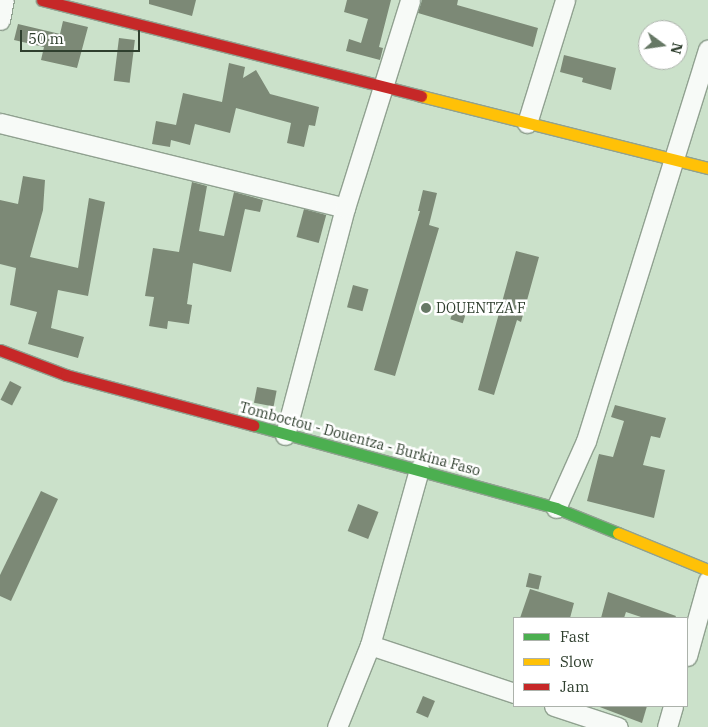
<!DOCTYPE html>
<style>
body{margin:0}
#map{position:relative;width:708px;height:727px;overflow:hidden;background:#cbe1ca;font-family:"IBM Plex Serif",serif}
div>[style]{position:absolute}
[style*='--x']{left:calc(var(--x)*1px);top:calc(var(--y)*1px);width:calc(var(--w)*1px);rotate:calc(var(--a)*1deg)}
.building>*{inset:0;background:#7c8976;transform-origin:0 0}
.roads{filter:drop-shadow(1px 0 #90a190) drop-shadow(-1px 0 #90a190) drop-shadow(0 1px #90a190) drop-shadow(0 -1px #90a190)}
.street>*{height:19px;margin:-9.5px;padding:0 9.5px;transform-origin:9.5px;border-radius:9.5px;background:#f7faf7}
.fast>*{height:11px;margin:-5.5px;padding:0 5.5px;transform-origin:5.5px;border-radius:5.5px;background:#4caf50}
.slow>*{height:11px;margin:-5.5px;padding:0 5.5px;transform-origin:5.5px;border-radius:5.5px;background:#ffc107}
.jam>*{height:11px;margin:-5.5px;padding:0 5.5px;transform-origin:5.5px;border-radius:5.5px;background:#c62828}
.dots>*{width:14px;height:14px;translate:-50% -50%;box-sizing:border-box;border:2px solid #fff;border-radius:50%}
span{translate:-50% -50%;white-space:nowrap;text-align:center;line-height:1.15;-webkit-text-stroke:5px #fff;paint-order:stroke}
.poi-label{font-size:14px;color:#2f3f2e}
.left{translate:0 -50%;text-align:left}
.street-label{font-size:14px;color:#2f3f2e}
.legend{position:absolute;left:513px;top:617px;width:175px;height:90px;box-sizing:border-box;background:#fff;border:1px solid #acb2ab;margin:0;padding:6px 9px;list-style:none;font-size:15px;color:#2f3f2e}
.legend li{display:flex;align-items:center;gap:10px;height:25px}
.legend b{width:25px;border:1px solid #acb2ab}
.north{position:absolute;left:638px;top:20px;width:50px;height:50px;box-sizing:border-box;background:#fff;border:1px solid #acb2ab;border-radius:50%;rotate:104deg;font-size:14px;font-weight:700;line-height:20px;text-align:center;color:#2f3f2e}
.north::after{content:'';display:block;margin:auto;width:18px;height:22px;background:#667865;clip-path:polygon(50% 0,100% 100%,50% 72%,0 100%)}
.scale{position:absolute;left:20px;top:30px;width:120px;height:22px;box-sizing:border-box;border:2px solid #2f3f2e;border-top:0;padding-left:6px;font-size:15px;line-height:18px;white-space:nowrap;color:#2f3f2e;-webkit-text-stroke:4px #fff;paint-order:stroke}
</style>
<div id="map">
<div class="building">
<i style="clip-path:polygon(149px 0,196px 0,192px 16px,149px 4px)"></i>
<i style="clip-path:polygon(347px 0,391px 0,379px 47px,383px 48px,380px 60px,346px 51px,349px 39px,361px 43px,368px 19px,344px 12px)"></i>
<i style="clip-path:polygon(422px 0,458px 0,457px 5px,538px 28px,533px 47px,418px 13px)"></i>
<i style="clip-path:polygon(63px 21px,88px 27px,77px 68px,41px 60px,44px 47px,14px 40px,18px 24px,60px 34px)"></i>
<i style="left:119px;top:38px;width:16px;height:43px;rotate:7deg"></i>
<i style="clip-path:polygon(564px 55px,616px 68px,611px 90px,582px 82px,583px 78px,560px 72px)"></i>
<i style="clip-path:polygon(229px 63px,245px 67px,243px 78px,256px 70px,270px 94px,319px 107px,315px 126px,309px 125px,304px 147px,287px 143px,291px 123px,236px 108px,230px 133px,195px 124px,190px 145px,171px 140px,170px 147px,152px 144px,156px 121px,176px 125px,183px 93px,222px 102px)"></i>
<i style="clip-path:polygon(23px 176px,45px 180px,43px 210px,30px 257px,78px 268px,89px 198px,105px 202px,88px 296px,58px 290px,51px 328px,84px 337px,78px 358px,28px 344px,37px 312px,10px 305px,16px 268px,0 264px,0 200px,18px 204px)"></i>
<i style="clip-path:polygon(192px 182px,207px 186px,199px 231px,224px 236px,234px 192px,263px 200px,260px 212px,245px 209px,231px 272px,193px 263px,187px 304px,192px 305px,189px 324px,168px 321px,167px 329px,149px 326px,154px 297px,145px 296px,153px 248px,179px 252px)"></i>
<i style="clip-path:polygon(423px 190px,437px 193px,429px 225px,439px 228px,395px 376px,374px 370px,420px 211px,418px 211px)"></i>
<i style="left:304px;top:209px;width:23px;height:29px;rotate:15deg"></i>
<i style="clip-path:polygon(516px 251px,539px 257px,521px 322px,517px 320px,494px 395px,478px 390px)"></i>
<i style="left:353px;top:285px;width:16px;height:23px;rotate:15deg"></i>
<i style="left:455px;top:305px;width:13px;height:15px;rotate:18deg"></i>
<i style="left:10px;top:381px;width:13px;height:21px;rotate:27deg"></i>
<i style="left:257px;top:387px;width:20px;height:16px;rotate:11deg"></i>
<i style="clip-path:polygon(615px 405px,666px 418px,660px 438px,651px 436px,643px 465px,665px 470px,654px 518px,587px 501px,599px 454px,613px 457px,624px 421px,611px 417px)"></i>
<i style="clip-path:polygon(41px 491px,58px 499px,11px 601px,0 596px,0 575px)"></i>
<i style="left:358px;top:504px;width:22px;height:29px;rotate:21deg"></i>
<i style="left:529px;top:573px;width:13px;height:14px;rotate:13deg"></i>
<i style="clip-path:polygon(530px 589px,574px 603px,570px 618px,520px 618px)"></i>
<i style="clip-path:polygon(608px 592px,676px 616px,675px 618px,644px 618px,626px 612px,624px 618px,601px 618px)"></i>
<i style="left:423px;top:696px;width:13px;height:18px;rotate:23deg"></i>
<i style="clip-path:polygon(597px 706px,647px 706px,642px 723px)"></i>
</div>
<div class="roads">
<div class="street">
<i style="--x:0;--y:20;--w:20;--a:-79"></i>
<i style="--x:0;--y:123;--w:355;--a:13.8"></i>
<i style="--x:527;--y:123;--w:129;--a:-72.8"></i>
<i style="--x:285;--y:435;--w:235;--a:-75.2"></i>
<i style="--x:345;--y:208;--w:218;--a:-72.6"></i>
<i style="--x:556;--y:508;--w:73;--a:-65.9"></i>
<i style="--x:586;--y:441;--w:410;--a:-72.7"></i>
<i style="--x:370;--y:645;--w:152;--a:18.4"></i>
<i style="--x:687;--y:656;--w:78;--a:-74.4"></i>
<i style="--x:554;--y:706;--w:67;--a:18.2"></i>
<i style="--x:337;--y:727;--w:88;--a:-68.1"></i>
<i style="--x:370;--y:645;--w:183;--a:-74.4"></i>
<i style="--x:667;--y:727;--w:22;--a:-74"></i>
</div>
<div class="fast">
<i style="--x:253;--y:425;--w:314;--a:15.3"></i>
<i style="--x:556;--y:508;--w:67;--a:22"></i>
</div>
<div class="slow">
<i style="--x:421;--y:96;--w:296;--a:14.1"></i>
<i style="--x:618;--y:533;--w:97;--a:22.3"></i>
</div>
<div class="jam">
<i style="--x:42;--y:0;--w:391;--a:14.2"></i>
<i style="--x:0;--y:350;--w:71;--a:20.7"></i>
<i style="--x:66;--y:375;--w:194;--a:15"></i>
</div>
</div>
<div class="dots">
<i style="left:426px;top:308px;background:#667865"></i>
</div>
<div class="poi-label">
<span class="left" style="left:436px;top:308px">DOUENTZA F</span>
</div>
<div class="street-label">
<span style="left:360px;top:439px;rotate:15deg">Tomboctou - Douentza - Burkina Faso</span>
</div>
<ul class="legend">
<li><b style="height:6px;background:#4caf50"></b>Fast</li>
<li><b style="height:6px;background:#ffc107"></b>Slow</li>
<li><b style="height:6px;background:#c62828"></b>Jam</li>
</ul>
<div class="north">N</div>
<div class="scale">50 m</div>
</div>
